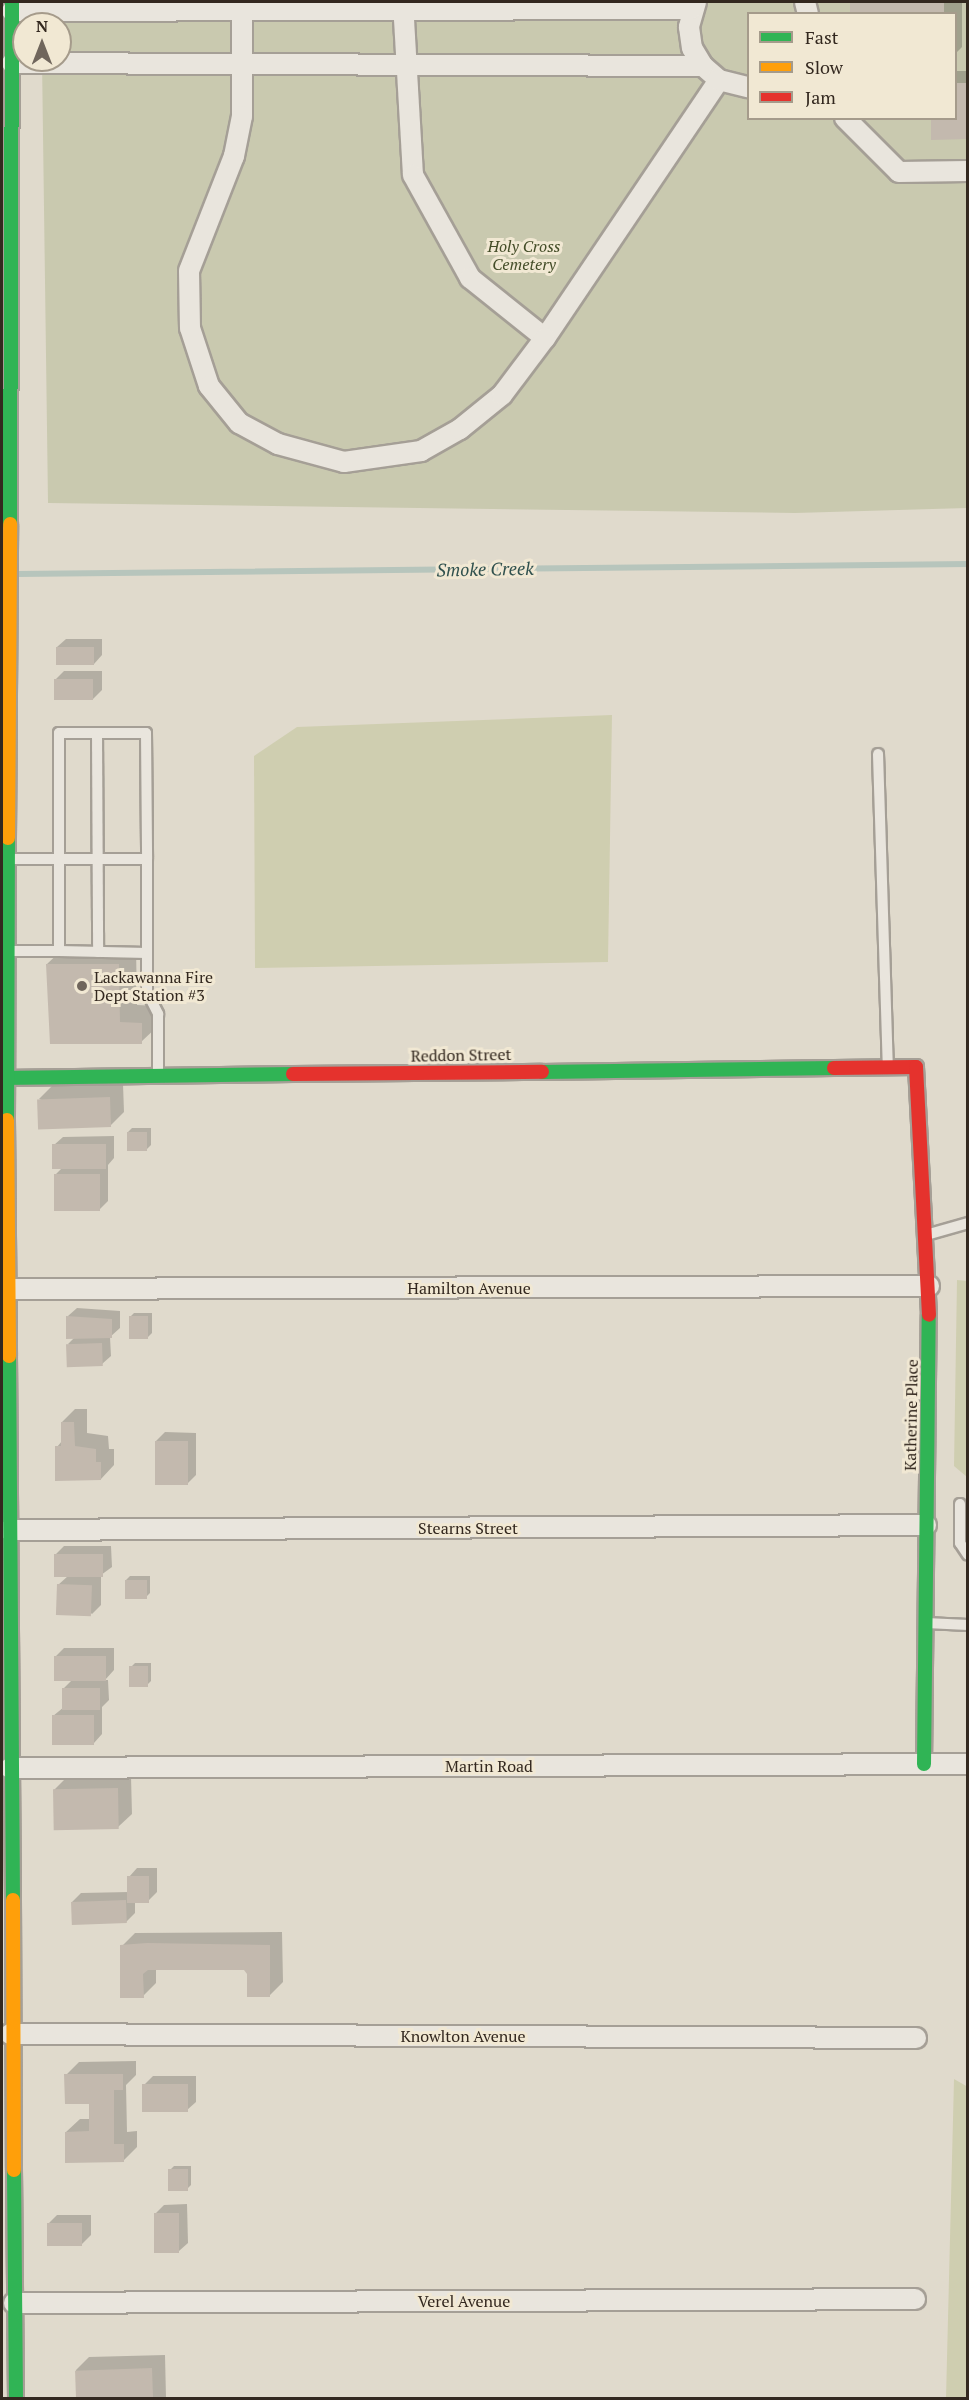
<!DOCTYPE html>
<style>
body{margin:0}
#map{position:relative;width:969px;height:2400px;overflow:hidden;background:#e0dacc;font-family:"PT Serif",serif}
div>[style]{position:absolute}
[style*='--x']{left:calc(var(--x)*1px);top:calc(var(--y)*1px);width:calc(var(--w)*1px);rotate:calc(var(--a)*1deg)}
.green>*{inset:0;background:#cfceb0}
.cemetery>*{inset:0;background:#c9c9af}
.shadow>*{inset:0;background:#0003}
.stream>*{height:6px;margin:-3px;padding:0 3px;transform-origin:3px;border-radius:3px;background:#b7c5bc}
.building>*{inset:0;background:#c3b9ae;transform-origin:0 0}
.roads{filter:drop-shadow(2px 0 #a59f96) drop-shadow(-2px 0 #a59f96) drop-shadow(0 2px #a59f96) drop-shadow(0 -2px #a59f96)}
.lane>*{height:10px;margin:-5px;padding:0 5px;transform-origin:5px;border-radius:5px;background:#e9e5dd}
.street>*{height:20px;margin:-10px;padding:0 10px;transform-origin:10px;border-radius:10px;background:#e9e5dd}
.fast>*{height:14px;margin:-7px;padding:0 7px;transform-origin:7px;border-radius:7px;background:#30b455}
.slow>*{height:14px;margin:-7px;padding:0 7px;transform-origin:7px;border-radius:7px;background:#ff9f0a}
.jam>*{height:14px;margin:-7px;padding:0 7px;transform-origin:7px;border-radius:7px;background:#e5322d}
.dots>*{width:16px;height:16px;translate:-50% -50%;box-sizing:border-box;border:3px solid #f1e8d3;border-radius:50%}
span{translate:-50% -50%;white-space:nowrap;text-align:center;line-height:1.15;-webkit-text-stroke:6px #f1e8d3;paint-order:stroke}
.park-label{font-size:16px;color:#444d28;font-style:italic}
.poi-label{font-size:16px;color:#33281f}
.left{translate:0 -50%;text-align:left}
.street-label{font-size:16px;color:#33281f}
.water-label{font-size:18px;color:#30514e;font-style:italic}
.frame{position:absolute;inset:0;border:3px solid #33281f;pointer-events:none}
.legend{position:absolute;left:747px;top:12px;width:210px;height:108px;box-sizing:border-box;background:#f1e8d3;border:2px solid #a59b8b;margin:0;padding:8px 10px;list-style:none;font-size:18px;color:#33281f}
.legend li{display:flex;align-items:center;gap:12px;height:30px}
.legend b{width:30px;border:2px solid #a59b8b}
.north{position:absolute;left:12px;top:12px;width:60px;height:60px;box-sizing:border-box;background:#f1e8d3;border:2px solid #a59b8b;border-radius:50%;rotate:0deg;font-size:16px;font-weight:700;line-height:24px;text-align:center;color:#33281f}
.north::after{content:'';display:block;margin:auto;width:21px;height:27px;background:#70665c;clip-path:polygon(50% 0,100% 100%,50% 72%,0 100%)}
</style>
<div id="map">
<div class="green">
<i style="clip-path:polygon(612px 715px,608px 962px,255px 968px,254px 756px,297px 727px)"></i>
<i style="clip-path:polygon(957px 1280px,967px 1281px,967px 1477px,954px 1466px)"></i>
<i style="clip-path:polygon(954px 2079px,968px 2087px,967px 2398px,946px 2398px)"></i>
</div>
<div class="cemetery">
<i style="clip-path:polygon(evenodd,42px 2px,967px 2px,967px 508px,795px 513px,48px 503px,42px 60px,60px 60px,60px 24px,42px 24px,42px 2px,748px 14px,956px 14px,956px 118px,748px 118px,748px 14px)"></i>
</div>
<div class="shadow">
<i style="clip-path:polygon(852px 2px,962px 2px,962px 47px,956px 53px,956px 14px,852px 14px)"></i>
<i style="clip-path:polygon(956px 71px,968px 71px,968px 137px,956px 118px)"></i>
<i style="clip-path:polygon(66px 639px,102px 639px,102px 655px,94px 664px,57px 647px)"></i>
<i style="clip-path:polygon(64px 671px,102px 671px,102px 690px,93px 699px,55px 680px)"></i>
<i style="clip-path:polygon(65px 947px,136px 947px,137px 1005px,159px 1006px,159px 1025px,141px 1042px,47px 964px)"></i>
<i style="clip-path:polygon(123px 1084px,124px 1112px,111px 1125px,39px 1099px,52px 1086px)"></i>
<i style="clip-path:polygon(132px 1128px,151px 1128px,151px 1145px,147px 1149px,128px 1132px)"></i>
<i style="clip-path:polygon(114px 1136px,114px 1158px,108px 1165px,108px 1201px,100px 1209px,56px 1174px,62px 1168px,54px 1145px,63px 1137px)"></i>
<i style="clip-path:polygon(77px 1308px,120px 1311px,120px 1328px,110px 1337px,111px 1356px,102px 1364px,68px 1344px,75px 1337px,68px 1316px)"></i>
<i style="clip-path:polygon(134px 1313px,152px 1313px,152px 1333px,148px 1337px,130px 1317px)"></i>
<i style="clip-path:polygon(75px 1409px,87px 1409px,87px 1433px,108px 1436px,109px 1449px,114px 1449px,114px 1465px,101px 1479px,57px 1447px,62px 1441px,62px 1422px)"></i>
<i style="clip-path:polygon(165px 1432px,196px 1433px,196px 1475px,188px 1483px,156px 1441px)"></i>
<i style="clip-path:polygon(64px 1546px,111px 1546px,112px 1567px,101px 1575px,101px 1605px,92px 1614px,58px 1585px,68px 1576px,55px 1555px)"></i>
<i style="clip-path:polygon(130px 1576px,150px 1576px,150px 1593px,146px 1597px,126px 1580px)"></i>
<i style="clip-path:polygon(64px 1648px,114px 1648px,114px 1670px,105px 1680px,108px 1680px,109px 1700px,102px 1707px,102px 1734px,94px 1743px,53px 1716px,64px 1707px,63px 1689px,73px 1679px,55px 1657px)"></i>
<i style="clip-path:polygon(135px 1663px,151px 1663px,151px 1681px,147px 1685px,131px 1667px)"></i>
<i style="clip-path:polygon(68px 1776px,131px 1776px,132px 1814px,118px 1827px,54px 1790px)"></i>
<i style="clip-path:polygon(137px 1868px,157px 1868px,157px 1892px,148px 1901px,135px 1901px,135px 1913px,126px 1922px,72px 1902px,81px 1893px,129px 1892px,129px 1877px)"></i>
<i style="clip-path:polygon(282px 1932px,283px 1982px,270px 1995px,244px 1969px,156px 1969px,156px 1983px,143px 1996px,122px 1946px,135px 1933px)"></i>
<i style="clip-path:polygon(136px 2061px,136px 2075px,126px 2085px,127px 2132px,137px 2131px,137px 2147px,124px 2160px,66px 2132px,80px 2119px,91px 2119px,90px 2103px,66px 2075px,79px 2062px)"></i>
<i style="clip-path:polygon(153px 2076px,196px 2076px,196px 2102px,187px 2110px,144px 2085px)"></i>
<i style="clip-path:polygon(174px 2166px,191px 2166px,191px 2185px,187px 2189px,170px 2170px)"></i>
<i style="clip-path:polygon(187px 2204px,188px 2243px,179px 2251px,156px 2213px,164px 2205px)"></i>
<i style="clip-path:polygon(57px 2215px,91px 2215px,91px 2235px,82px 2244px,48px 2224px)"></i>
<i style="clip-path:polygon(165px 2355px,166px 2398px,77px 2398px,76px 2370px,89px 2357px)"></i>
</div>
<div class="stream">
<i style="--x:17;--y:574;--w:951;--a:-0.6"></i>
</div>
<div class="building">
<i style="left:850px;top:2px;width:94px;height:12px"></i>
<i style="clip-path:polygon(956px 83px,968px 83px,968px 139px,931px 140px,931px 118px,956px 118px)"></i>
<i style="left:56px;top:647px;width:38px;height:18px"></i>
<i style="left:54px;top:679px;width:39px;height:21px"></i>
<i style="clip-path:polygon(46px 964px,119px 964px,120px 1022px,142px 1023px,142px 1044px,50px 1044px)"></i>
<i style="left:110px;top:1097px;width:30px;height:73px;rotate:88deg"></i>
<i style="left:127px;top:1132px;width:20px;height:19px"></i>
<i style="left:106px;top:1144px;width:25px;height:54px;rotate:90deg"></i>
<i style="left:54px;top:1174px;width:46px;height:37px"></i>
<i style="clip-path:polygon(66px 1316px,112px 1319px,112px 1338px,66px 1339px)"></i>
<i style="left:129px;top:1316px;width:19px;height:23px"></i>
<i style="left:102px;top:1343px;width:23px;height:36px;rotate:88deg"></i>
<i style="clip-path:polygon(61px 1422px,74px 1422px,75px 1446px,96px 1449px,96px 1462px,101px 1462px,101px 1480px,55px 1481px,55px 1446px,61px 1446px)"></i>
<i style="left:155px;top:1441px;width:33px;height:44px"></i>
<i style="left:54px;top:1554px;width:49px;height:23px"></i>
<i style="left:125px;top:1580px;width:22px;height:19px"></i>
<i style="left:57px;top:1584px;width:35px;height:31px;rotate:2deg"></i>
<i style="left:106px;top:1656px;width:25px;height:52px;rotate:90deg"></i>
<i style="left:129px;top:1666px;width:19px;height:21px"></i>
<i style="left:62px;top:1688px;width:38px;height:22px"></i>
<i style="left:52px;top:1715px;width:42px;height:30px"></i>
<i style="left:118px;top:1788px;width:41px;height:65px;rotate:89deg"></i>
<i style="left:127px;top:1876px;width:22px;height:27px"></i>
<i style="left:126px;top:1900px;width:23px;height:55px;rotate:88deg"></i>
<i style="clip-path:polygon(147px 1943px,270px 1945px,270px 1997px,247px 1997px,247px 1974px,244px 1970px,148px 1970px,143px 1974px,144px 1998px,120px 1998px,120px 1945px)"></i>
<i style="clip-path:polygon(64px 2074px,123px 2074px,123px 2090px,114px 2090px,114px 2144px,124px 2144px,124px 2162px,65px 2163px,65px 2132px,89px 2131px,89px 2104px,65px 2104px)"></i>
<i style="left:142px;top:2084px;width:46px;height:28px"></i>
<i style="left:188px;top:2169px;width:22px;height:20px;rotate:90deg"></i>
<i style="left:154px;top:2213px;width:25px;height:40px"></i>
<i style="left:47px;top:2223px;width:35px;height:23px"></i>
<i style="left:152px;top:2368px;width:30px;height:77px;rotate:88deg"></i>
</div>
<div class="roads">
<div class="lane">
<i style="--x:97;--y:733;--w:219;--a:89.7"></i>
<i style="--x:878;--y:754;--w:312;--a:88.2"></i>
<i style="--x:12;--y:859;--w:135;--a:0"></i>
<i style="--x:11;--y:951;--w:48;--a:0"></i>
<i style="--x:147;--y:953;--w:88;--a:-178.7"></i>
<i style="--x:59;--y:951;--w:218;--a:-90"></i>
<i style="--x:59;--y:733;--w:87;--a:0"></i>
<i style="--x:146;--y:733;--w:126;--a:89.5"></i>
<i style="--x:147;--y:859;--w:133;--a:90"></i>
<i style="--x:147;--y:992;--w:25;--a:63"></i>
<i style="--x:158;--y:1014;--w:61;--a:90"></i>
<i style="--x:926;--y:1235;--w:44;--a:-15.9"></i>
<i style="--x:960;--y:1504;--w:39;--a:90"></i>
<i style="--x:960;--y:1543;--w:14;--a:56"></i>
<i style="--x:926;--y:1623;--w:42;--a:2.7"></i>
</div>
<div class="street">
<i style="--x:403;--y:2;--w:173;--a:86.7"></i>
<i style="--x:413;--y:175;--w:118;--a:61"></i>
<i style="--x:470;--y:278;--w:96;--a:38.7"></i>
<i style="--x:545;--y:338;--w:311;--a:-56"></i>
<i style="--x:696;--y:2;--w:26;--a:106"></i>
<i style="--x:689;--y:27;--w:21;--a:82"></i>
<i style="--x:692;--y:48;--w:21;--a:59"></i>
<i style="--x:703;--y:66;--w:21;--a:41"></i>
<i style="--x:719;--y:80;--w:30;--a:14"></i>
<i style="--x:805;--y:2;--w:12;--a:76"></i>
<i style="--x:242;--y:10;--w:106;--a:90"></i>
<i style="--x:242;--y:116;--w:41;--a:101.3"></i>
<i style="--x:234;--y:156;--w:123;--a:111.4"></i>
<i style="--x:189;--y:271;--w:57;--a:89"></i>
<i style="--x:190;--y:328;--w:61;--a:71.9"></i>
<i style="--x:209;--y:386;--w:48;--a:51"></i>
<i style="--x:239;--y:423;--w:44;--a:28.3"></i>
<i style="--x:278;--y:444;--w:68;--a:15.3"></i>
<i style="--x:344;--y:462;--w:78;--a:-8.1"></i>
<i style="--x:421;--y:451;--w:45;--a:-29.4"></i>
<i style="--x:460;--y:429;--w:54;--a:-39"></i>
<i style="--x:502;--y:395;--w:71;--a:-53"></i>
<i style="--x:12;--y:11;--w:680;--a:-0.17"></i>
<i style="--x:12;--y:63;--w:691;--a:0.25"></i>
<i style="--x:845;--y:118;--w:76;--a:45"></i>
<i style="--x:899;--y:172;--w:69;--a:-0.8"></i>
<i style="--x:8;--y:1289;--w:921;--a:-0.19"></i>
<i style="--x:9;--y:1530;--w:917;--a:-0.31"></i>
<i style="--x:10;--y:1768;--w:958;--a:-0.24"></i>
<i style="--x:10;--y:2034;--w:906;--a:0.25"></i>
<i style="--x:14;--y:2303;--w:901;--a:-0.25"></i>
</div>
<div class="fast">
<i style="--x:10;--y:524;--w:522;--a:-89.78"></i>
<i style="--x:542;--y:1072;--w:292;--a:-0.8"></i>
<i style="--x:2;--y:1078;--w:291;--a:-0.8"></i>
<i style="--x:7;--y:1120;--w:282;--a:-89.8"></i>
<i style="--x:9;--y:1356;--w:544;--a:89.58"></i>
<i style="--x:924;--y:1764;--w:449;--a:-89.4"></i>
<i style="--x:14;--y:2170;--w:228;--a:89.5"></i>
</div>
<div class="slow">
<i style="--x:8;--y:838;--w:314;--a:-89.6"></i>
<i style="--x:7;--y:1120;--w:236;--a:89.5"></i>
<i style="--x:13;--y:1900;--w:270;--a:89.8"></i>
</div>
<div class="jam">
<i style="--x:834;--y:1068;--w:82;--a:-0.7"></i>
<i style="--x:916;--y:1067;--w:248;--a:87"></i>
<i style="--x:293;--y:1074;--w:249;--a:-0.5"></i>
</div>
</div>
<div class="dots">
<i style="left:82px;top:986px;background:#70665c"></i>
</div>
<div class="park-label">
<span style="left:524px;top:255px">Holy Cross<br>Cemetery</span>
</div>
<div class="poi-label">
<span class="left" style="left:94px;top:986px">Lackawanna Fire<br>Dept Station #3</span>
</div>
<div class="street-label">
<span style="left:461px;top:1055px;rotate:-1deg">Reddon Street</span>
<span style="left:469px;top:1288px">Hamilton Avenue</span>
<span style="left:911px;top:1415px;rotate:-89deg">Katherine Place</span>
<span style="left:468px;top:1528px">Stearns Street</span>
<span style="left:489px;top:1766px">Martin Road</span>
<span style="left:463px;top:2036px">Knowlton Avenue</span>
<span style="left:464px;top:2301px">Verel Avenue</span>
</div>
<div class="water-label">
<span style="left:485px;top:569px;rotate:-1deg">Smoke Creek</span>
</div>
<div class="frame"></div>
<ul class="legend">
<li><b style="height:8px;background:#30b455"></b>Fast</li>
<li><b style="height:8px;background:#ff9f0a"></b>Slow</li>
<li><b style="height:8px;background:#e5322d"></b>Jam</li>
</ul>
<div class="north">N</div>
</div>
